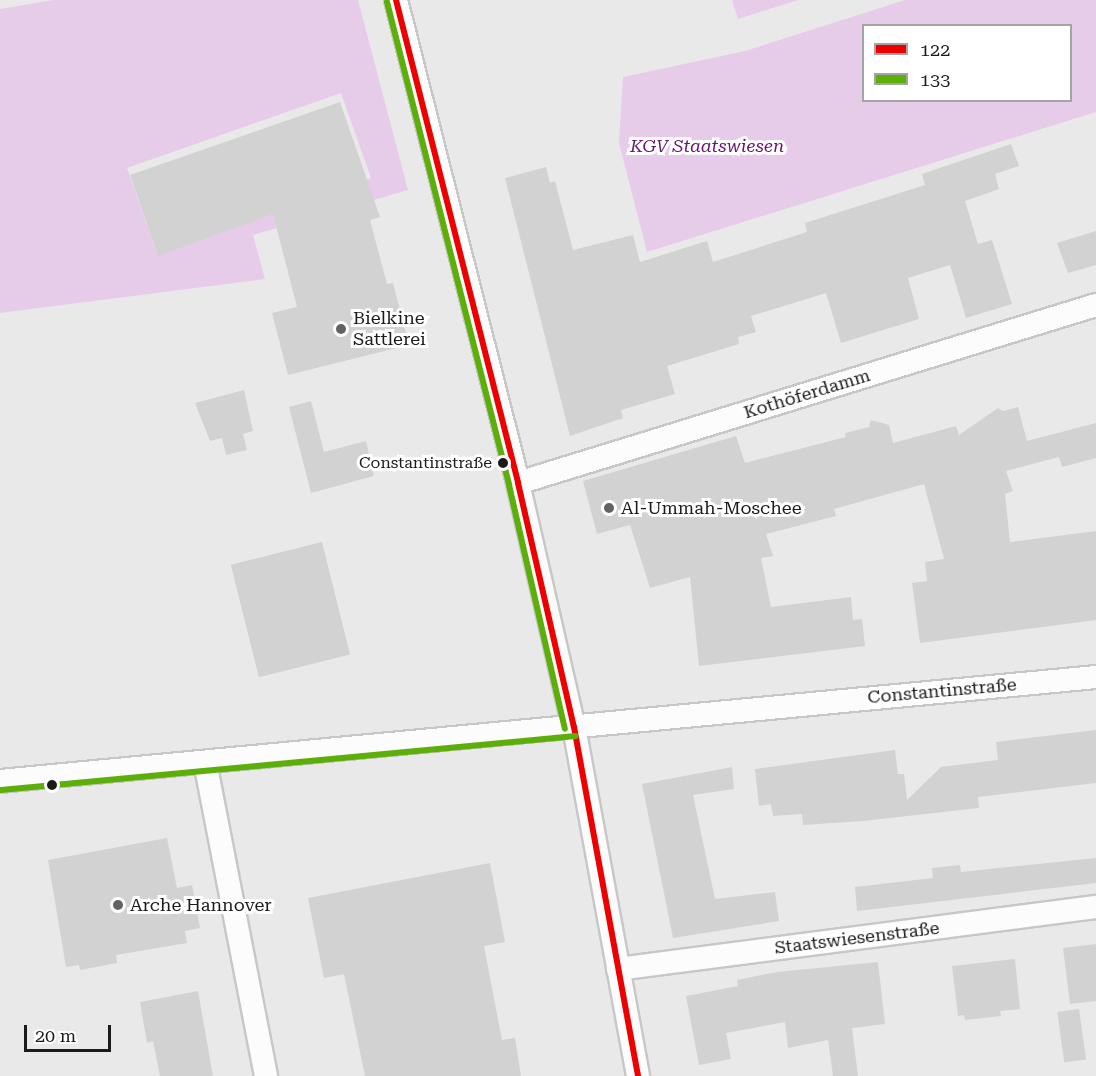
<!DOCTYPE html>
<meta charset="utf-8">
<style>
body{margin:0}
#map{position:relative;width:1096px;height:1076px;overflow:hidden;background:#eae9ea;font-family:"Roboto Serif",serif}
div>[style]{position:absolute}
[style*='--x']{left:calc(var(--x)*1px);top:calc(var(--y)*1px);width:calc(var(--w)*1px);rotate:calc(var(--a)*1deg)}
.green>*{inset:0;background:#e7cce9}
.building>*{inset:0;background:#d3d2d3;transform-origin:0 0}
.roads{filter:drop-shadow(2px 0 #c8c7c8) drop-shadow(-2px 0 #c8c7c8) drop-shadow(0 2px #c8c7c8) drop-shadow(0 -2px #c8c7c8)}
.street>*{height:22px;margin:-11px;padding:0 11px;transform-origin:11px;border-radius:11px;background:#fcfcfc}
.bus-1>*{height:6px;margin:-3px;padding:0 3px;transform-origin:3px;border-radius:3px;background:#e00}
.bus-2>*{height:6px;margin:-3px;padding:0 3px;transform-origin:3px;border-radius:3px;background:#5baf08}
.dots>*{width:16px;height:16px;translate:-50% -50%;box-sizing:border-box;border:3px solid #fff;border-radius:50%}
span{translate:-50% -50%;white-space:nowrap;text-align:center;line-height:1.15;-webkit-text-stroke:6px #fff;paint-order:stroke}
.bus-label{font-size:16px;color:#1b1b1c}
.right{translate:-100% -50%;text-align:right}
.park-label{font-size:18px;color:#66176e;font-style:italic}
.poi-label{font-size:18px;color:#1b1b1c}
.left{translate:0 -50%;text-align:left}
.street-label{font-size:18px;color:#1b1b1c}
.legend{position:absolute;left:862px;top:24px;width:210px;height:78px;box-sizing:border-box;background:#fff;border:2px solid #a4a4a4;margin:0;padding:8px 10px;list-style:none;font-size:18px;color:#1b1b1c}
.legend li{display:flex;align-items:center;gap:12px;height:30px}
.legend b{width:30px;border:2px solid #a4a4a4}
.scale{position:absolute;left:24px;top:1025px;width:87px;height:27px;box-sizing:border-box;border:3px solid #1b1b1c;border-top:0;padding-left:8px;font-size:18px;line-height:21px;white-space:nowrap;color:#1b1b1c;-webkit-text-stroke:4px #fff;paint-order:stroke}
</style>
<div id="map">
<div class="green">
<i style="clip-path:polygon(evenodd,53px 0,358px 0,408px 190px,253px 235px,265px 279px,0 313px,0 9px,53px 0,341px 93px,371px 178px,157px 253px,127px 168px,341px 93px)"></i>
<i style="clip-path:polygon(732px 0,798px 0,738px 19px)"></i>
<i style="clip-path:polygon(evenodd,905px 0,1096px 0,1096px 112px,647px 252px,619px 143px,623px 77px,745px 51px,905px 0,864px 26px,1070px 26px,1070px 100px,864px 100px,864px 26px)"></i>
</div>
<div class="building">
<i style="clip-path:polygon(340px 102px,380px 217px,370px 220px,387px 284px,393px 283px,409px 345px,288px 375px,272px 313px,297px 307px,273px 214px,158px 256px,130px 175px)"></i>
<i style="clip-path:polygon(1011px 144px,1019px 166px,995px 174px,999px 189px,965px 201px,978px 244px,992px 240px,1012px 304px,966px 318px,950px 265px,908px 278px,919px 319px,841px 343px,826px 293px,751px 316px,756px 332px,738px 337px,739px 344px,667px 366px,675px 394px,621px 410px,623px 418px,570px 436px,505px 178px,546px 167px,550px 183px,555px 181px,573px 250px,633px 235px,640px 262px,707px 241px,713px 262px,807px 232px,805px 223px,925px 185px,922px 174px)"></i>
<i style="clip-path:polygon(1096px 231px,1096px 265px,1068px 273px,1057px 243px)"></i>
<i style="clip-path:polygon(244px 390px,253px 431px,243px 434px,247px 450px,226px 455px,222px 438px,210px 441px,195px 403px)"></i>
<i style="clip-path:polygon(311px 401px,324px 452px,366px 441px,374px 476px,311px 493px,289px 407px)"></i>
<i style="clip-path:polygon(1018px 407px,1027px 441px,1096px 423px,1096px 458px,1062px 467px,1059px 457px,1006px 471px,1013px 491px,1005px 494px,1010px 542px,1096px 531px,1096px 620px,920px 643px,912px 583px,927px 581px,925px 562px,944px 559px,924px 484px,834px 509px,836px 516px,766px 534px,773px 556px,761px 558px,771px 607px,851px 597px,853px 620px,862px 619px,865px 646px,699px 666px,690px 577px,650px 588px,630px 525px,597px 534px,583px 481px,736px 436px,745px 463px,846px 437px,845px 433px,869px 427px,871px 420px,889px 425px,893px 443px,956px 426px,959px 435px,998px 408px,1003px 411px)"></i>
<i style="left:322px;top:542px;width:116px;height:94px;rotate:76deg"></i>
<i style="clip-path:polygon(1096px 730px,1096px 783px,978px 797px,979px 808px,863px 821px,803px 825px,802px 814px,773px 816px,771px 804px,759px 806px,755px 769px,895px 750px,898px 774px,904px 774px,907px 800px,941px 767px,998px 760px,996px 742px)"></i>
<i style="clip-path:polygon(732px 767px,734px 789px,693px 795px,715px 899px,775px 892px,779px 921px,673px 938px,642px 784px)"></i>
<i style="clip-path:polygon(167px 838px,177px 888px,192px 885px,200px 928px,185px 931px,187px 943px,116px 955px,117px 963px,80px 970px,79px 965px,66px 967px,48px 860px)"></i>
<i style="clip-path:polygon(1096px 858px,1096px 883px,857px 911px,855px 887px,933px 878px,932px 868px,960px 865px,961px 872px)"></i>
<i style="clip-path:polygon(490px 863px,505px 942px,484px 946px,502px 1040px,515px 1038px,521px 1076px,365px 1076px,344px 974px,324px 978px,308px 898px)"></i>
<i style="clip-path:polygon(1096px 944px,1096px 1001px,1070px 1004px,1063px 948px)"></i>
<i style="clip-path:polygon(1015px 959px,1020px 1009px,1000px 1011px,1001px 1016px,965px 1020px,964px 1015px,958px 1016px,952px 966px)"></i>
<i style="clip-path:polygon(878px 962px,885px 1024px,852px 1028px,858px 1076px,833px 1076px,828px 1040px,788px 1048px,785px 1022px,726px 1033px,731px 1059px,699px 1065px,686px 996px,738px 986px,737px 980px,777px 972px)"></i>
<i style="clip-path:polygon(198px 991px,213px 1076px,160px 1076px,153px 1041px,147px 1043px,140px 1002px)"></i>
<i style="left:1079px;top:1009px;width:51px;height:22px;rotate:82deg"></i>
</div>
<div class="roads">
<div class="street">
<i style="--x:396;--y:0;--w:498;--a:75.8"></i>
<i style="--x:518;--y:483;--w:250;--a:77.1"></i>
<i style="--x:574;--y:727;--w:355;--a:79.6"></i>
<i style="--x:518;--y:483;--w:605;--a:-17.12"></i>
<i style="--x:205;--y:762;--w:320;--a:79"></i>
<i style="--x:0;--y:781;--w:1101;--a:-5.42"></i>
<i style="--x:618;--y:969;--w:482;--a:-7.4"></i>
</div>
</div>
<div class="bus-1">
<i style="--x:396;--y:0;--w:498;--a:75.8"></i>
<i style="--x:518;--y:483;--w:250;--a:77.1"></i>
<i style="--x:574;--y:727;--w:355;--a:79.6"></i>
</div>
<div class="bus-2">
<i style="--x:387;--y:2;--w:498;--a:75.8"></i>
<i style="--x:509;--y:485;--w:250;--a:77.1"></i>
<i style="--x:1;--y:790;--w:577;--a:-5.37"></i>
</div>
<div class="dots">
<i style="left:341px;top:329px;background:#636364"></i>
<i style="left:503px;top:463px;background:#1b1b1c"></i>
<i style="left:609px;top:508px;background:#636364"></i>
<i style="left:52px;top:785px;background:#1b1b1c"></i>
<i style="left:118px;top:905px;background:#636364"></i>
</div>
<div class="bus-label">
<span class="right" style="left:492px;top:463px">Constantinstraße</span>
</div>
<div class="park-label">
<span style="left:707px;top:146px">KGV Staatswiesen</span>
</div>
<div class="poi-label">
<span class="left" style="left:353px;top:329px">Bielkine<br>Sattlerei</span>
<span class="left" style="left:621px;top:508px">Al-Ummah-Moschee</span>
<span class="left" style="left:130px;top:905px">Arche Hannover</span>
</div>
<div class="street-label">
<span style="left:807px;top:394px;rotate:-17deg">Kothöferdamm</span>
<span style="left:942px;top:691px;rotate:-5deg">Constantinstraße</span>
<span style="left:857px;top:938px;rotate:-7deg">Staatswiesenstraße</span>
</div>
<ul class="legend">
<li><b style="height:8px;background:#e00"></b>122</li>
<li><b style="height:8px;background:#5baf08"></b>133</li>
</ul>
<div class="scale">20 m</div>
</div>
